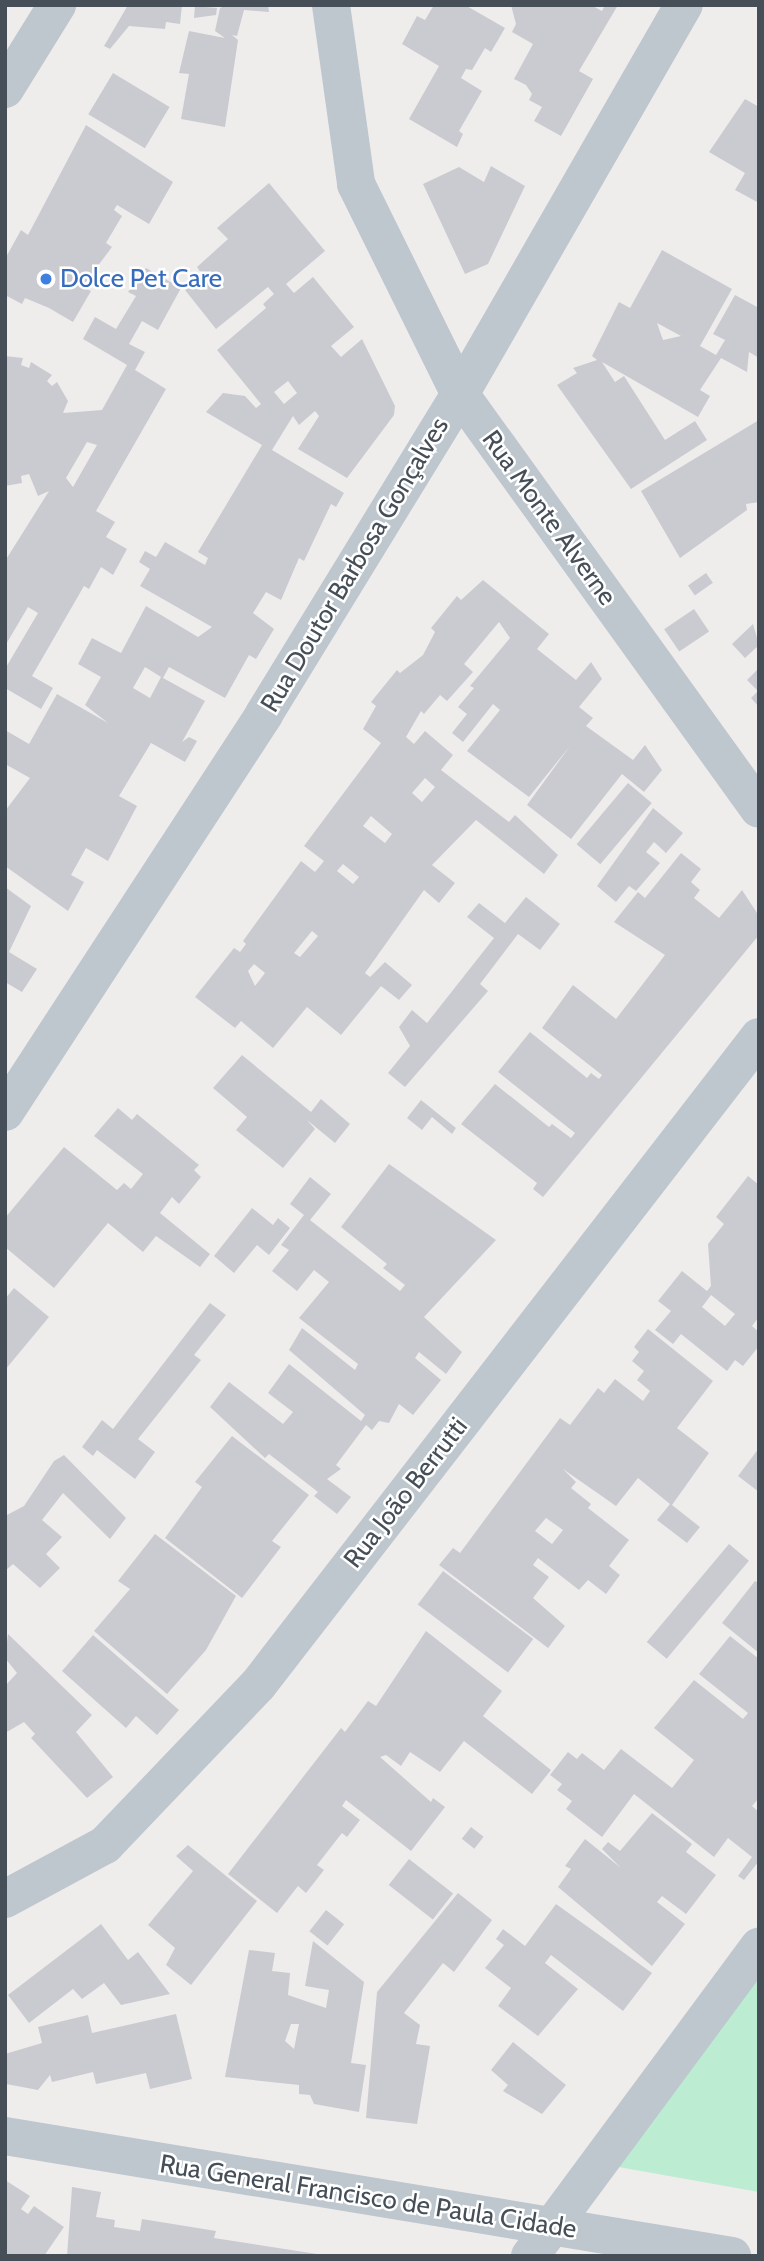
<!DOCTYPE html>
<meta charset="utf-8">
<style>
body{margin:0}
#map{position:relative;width:764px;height:2261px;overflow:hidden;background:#efecec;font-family:Cabin,sans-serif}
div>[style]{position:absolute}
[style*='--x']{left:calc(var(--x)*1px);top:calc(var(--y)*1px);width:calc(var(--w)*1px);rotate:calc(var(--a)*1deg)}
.green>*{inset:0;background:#bcecd1}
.building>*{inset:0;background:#cacbd1;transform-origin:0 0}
.minor>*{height:38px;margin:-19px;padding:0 19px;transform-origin:19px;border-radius:19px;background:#bec6ce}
.dots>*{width:19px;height:19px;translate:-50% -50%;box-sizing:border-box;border:4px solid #fff;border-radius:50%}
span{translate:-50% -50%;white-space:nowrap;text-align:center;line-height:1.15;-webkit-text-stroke:5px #fff;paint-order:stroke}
.shop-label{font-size:26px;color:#366cbe}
.left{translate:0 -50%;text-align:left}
.street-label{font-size:26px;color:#464f58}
.frame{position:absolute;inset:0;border:7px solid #464f58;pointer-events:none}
</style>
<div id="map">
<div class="green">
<i style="clip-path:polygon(759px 1978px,759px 2192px,613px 2166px)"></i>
</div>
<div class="building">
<i style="clip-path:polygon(128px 5px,182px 5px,180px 24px,166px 22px,165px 29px,129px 26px,110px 49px,104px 46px)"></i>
<i style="clip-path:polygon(227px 5px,268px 5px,269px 12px,244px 10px,237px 36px,232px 35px,238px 40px,225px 127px,181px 119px,189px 74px,179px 73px,189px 31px,225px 38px,215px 31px,220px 8px)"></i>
<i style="clip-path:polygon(434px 5px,465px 5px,505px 28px,491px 52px,485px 48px,472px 70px,466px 69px,461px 78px,482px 91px,459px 131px,463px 134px,457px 147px,409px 119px,439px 66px,402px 44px,417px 16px,425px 20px)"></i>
<i style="clip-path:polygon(511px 5px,591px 5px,602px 11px,605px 5px,618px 5px,579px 71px,593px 79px,561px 136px,534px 121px,542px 107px,529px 100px,532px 94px,526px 85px,514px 79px,533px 44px,512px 32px,516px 24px)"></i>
<i style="clip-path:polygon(195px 6px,217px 8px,216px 15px,194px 18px)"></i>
<i style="left:113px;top:73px;width:66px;height:48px;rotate:31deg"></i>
<i style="clip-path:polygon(745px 99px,759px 107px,759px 203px,735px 190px,745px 173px,709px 152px)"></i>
<i style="clip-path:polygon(86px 125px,173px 182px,149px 224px,117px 205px,114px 210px,122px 216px,106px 243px,112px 247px,82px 287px,91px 291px,73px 322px,49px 308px,25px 298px,22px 304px,5px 295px,5px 259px,21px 230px,28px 235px)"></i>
<i style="clip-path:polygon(491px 166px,525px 186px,488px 264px,465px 274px,423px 184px,459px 167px,484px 182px)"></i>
<i style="clip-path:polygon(evenodd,269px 183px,325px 251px,286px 284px,294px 293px,313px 277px,354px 327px,331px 346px,341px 357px,362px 339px,395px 406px,394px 415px,347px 478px,298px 449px,319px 416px,315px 411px,299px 425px,293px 416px,272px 450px,344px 493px,336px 507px,331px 504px,304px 561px,299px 558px,281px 600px,266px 592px,253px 613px,274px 629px,256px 659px,249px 655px,225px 698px,169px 667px,163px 678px,205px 701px,182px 742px,189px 737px,197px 741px,185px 762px,151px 743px,119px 796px,137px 806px,108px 861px,86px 848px,71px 875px,84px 882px,68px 911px,5px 866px,5px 811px,30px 778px,5px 764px,5px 730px,29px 744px,57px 694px,108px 723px,85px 705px,101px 677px,78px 664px,92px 638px,121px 653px,146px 606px,198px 637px,212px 627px,140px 586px,150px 569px,139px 562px,145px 551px,156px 557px,165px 542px,205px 565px,208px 558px,198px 552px,262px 445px,206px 412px,223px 393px,245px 396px,256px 408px,261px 404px,217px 350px,266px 308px,263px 304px,286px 283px,274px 294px,268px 287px,216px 329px,185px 290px,203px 276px,197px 267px,228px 239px,217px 228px,269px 183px,288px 381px,297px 393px,284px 404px,274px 392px,288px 381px,269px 183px,145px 667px,161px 677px,150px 698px,133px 688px,145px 667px)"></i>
<i style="clip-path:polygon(evenodd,662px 250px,732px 289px,700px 346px,716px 355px,725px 340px,713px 334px,735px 295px,759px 308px,759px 358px,749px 352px,747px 372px,721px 358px,700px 390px,710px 396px,698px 417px,602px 362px,615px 382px,624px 376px,665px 440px,695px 421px,707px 440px,631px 489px,557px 385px,577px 373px,573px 368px,597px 360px,592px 356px,619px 302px,630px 308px,662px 250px,657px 323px,681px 336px,663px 340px,657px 323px)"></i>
<i style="clip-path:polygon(evenodd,146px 268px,181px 288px,158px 330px,142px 321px,129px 344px,145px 352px,135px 370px,166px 389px,96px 511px,115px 522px,106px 537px,127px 549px,113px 575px,101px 567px,89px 589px,84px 586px,32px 676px,53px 688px,41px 709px,5px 688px,5px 669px,38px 613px,28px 607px,5px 646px,5px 561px,49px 491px,38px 496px,29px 474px,21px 476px,22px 483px,5px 486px,5px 356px,23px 358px,21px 365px,29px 368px,31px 362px,52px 375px,47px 381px,52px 386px,57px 382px,68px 401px,63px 413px,102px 410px,127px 365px,83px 339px,95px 317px,116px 329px,136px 296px,128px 292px,146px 268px,87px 442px,97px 445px,73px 487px,66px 478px,87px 442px)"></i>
<i style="clip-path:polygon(759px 420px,759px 502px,746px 504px,747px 510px,680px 558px,641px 491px)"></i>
<i style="left:706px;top:573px;width:12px;height:22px;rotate:55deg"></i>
<i style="clip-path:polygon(evenodd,483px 580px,549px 634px,537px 649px,576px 680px,591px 662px,602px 679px,579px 707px,593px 718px,586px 726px,633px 760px,645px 745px,662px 770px,644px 792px,622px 774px,571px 839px,527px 805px,570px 746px,529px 797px,467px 751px,500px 710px,493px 704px,463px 742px,452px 733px,467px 714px,458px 707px,474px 688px,470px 686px,510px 638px,499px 622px,464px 664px,473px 672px,447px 701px,440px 695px,424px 714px,421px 711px,406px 737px,414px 744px,425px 731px,453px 755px,441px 770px,509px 822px,515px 815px,558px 855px,544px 874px,476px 820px,432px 865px,455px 883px,439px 903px,424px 890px,365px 973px,370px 977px,385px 962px,412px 985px,399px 1000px,381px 986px,341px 1035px,307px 1007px,273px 1048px,241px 1021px,235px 1028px,195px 997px,234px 948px,240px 952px,246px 944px,243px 941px,301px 861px,315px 872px,324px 861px,304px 846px,381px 743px,363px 729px,376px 706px,371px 702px,397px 670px,400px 673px,423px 655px,435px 632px,431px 628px,457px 596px,461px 600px,483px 580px,425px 778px,435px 787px,422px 802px,412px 793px,425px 778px,483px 580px,371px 816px,392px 834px,385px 843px,363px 826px,371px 816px,483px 580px,343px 864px,359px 877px,353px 884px,337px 871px,343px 864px,483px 580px,312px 931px,318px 936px,300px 957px,294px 953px,312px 931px,483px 580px,254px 964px,265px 973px,255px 986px,248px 971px,254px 964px)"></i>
<i style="left:694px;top:609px;width:27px;height:36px;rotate:56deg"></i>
<i style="clip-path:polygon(753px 624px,759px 645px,745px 658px,732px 644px)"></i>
<i style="clip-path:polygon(759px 668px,759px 707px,751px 698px,758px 691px,747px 680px)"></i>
<i style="left:628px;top:783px;width:31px;height:80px;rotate:40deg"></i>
<i style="clip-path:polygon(653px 808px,683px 833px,666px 853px,654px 842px,646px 852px,660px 863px,636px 891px,629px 886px,616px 902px,597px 886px)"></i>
<i style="clip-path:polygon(681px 853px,701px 869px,691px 882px,700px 890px,694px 898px,719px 918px,742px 890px,759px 916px,759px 935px,543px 1197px,533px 1189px,537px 1183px,461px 1124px,495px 1084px,549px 1127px,552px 1124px,571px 1138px,575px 1133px,498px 1072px,530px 1032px,587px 1078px,591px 1073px,599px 1079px,602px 1075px,542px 1028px,573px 985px,616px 1019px,665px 955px,614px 922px,638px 892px,645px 898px)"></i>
<i style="clip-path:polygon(5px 887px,31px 906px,9px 952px,37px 969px,22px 992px,5px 982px)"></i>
<i style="clip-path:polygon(526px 897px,560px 924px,540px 950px,518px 934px,480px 984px,488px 991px,405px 1087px,388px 1073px,410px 1046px,399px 1027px,412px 1010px,427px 1023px,494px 938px,467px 917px,479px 903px,505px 923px)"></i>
<i style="clip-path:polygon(242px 1055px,311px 1112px,321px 1099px,350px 1124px,335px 1143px,307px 1120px,315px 1129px,283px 1168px,236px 1130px,247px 1117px,213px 1088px)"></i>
<i style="clip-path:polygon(421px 1100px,456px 1128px,452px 1134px,432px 1117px,422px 1130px,407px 1118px)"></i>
<i style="clip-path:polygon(118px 1108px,132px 1120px,137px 1114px,199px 1165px,194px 1170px,201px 1177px,179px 1204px,172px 1197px,160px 1213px,210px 1254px,200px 1267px,156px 1236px,143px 1252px,108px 1223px,54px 1288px,5px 1247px,5px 1218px,64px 1147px,117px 1190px,124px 1183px,131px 1189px,143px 1174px,94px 1136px)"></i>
<i style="clip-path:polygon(389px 1164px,496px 1240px,424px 1317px,462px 1352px,446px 1374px,419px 1352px,415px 1358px,441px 1380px,413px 1415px,399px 1404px,389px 1423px,379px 1421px,372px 1430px,366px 1425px,336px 1465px,341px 1469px,327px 1479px,351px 1497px,337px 1514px,314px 1496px,318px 1492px,269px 1454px,265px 1458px,210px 1407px,229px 1382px,283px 1424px,293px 1412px,268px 1393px,289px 1364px,361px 1421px,365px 1415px,289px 1350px,302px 1328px,355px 1370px,358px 1364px,299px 1318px,329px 1282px,314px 1270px,297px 1291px,272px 1271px,289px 1250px,281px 1245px,304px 1215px,290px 1204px,310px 1177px,331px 1194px,310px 1220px,400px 1291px,405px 1285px,383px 1268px,387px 1264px,341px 1227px)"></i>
<i style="clip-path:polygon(evenodd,748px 1176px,759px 1185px,759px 1317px,752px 1326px,759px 1332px,759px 1346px,743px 1366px,735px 1360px,727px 1371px,681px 1334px,673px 1344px,655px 1330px,671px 1311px,658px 1301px,682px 1271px,707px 1291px,711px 1286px,708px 1244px,724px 1224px,716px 1217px,748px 1176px,711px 1295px,735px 1314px,725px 1326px,702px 1307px,711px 1295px)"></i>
<i style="clip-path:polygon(252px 1208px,273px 1225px,278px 1218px,290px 1228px,269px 1255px,257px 1245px,234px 1273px,214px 1256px)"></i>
<i style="clip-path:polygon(14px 1288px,49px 1317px,5px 1370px,5px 1299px)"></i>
<i style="clip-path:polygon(210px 1303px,226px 1315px,194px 1355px,201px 1360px,138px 1439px,155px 1452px,135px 1479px,97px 1450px,93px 1456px,82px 1447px,102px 1420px,113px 1429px)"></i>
<i style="clip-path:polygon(evenodd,648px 1329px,713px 1381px,677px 1428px,709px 1453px,672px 1505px,700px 1527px,687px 1543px,657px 1520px,670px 1504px,638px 1478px,616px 1506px,563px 1469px,576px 1482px,571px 1488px,591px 1504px,588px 1508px,629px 1540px,609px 1566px,620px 1575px,606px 1594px,588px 1580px,579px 1590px,538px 1558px,533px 1565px,549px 1577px,533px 1598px,565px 1626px,548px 1648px,439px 1565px,453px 1548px,460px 1553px,560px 1418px,570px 1425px,598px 1388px,604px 1393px,615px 1379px,643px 1401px,650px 1391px,637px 1380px,644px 1371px,632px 1361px,639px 1352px,634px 1347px,648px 1329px,546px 1518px,563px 1530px,552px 1544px,535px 1531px,546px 1518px)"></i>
<i style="clip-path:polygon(232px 1436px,309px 1495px,272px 1541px,281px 1547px,242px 1598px,165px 1538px,202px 1487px,195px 1482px)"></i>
<i style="clip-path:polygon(759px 1448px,759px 1492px,738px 1476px)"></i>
<i style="clip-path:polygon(64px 1455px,126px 1518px,110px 1539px,63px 1493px,42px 1520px,62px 1537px,46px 1554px,60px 1568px,40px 1588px,13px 1564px,5px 1571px,5px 1516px,24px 1506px,54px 1461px)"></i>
<i style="clip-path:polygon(155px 1534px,236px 1596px,206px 1650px,167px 1694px,94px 1631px,130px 1589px,118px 1581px)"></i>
<i style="left:729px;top:1544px;width:26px;height:128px;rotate:40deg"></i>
<i style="left:443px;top:1571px;width:113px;height:42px;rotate:37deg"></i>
<i style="clip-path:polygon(755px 1581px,759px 1583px,759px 1653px,722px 1623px)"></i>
<i style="clip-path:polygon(426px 1631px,502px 1691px,483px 1716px,551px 1770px,532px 1794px,464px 1741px,440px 1772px,410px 1752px,401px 1766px,386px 1755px,380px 1757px,431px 1802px,433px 1798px,445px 1807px,411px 1851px,346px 1800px,342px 1806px,360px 1820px,347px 1837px,342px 1833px,317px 1865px,324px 1870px,306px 1893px,298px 1886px,277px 1913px,228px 1874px,341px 1728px,345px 1732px,368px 1701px,376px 1706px)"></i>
<i style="clip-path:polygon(8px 1634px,92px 1715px,76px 1732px,113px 1777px,87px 1798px,31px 1738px,35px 1734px,24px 1722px,5px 1733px,5px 1686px,17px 1673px,5px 1658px)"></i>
<i style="clip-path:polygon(93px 1635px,179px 1710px,157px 1735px,136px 1716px,126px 1728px,62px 1671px)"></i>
<i style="clip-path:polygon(730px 1636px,759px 1659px,759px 1798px,752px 1806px,759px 1812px,759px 1861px,744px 1880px,738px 1876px,752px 1857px,728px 1838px,714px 1857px,634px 1794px,602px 1837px,566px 1809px,572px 1801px,557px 1790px,562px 1784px,550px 1775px,568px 1752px,577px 1759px,582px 1753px,604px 1770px,621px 1749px,672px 1788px,694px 1760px,654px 1728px,694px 1680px,743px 1719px,748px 1713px,699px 1674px)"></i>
<i style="clip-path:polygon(652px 1813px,692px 1844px,686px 1852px,716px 1875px,686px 1914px,662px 1896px,657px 1902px,685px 1924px,652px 1966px,558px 1887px,571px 1869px,565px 1866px,585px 1839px,621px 1868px,602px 1849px,608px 1842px,620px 1851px)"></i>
<i style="left:471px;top:1827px;width:16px;height:15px;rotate:38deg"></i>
<i style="clip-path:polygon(188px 1845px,257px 1901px,191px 1985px,166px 1965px,175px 1948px,148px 1925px,193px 1871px,176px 1856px)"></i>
<i style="left:409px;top:1859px;width:56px;height:33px;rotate:38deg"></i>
<i style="clip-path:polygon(458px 1893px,492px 1920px,454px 1972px,443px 1963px,404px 2013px,420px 2025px,416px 2044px,430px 2046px,417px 2124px,366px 2118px,377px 1992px)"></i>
<i style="clip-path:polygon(556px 1904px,652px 1973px,623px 2011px,551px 1955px,545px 1963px,578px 1989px,538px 2036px,498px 2006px,511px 1988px,485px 1968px,504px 1945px,496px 1939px,503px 1929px,525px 1946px)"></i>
<i style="left:326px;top:1910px;width:23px;height:27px;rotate:38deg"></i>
<i style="clip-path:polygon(101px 1924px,128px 1960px,138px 1952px,170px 1994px,121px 2005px,104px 1983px,82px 1999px,73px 1989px,29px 2023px,8px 1995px)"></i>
<i style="clip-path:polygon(evenodd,313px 1941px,364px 1982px,351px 2063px,366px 2065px,359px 2112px,314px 2104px,310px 2095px,299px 2094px,299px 2085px,225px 2077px,249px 1950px,275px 1953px,272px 1971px,290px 1973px,288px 1995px,326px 2008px,329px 1990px,305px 1986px,313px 1941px,291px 2024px,299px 2024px,294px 2049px,285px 2041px,291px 2024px)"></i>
<i style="clip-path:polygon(176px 2014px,192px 2079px,150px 2089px,146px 2073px,96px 2084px,93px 2072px,52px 2082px,50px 2075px,38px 2090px,6px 2084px,5px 2054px,42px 2043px,38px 2027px,88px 2015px,92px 2033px)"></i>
<i style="clip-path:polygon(513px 2042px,566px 2085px,542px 2114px,503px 2091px,508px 2085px,491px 2070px)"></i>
<i style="clip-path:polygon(5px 2180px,30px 2196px,21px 2209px,28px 2214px,34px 2206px,64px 2227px,44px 2256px,5px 2256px)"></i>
<i style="clip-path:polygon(72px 2187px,101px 2192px,96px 2217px,115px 2220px,114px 2227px,140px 2231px,142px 2219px,216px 2231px,214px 2238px,330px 2256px,67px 2256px)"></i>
</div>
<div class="minor">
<i style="--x:331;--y:5;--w:181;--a:82"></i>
<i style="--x:356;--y:184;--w:234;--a:63.7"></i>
<i style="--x:460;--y:394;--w:511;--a:54.23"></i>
<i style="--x:5;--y:89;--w:99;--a:-58.2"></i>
<i style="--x:5;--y:1112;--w:475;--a:-56.9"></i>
<i style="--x:264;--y:714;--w:375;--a:-58.5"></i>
<i style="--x:460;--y:394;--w:449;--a:-60.1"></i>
<i style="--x:5;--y:1899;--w:114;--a:-28.4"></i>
<i style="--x:105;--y:1845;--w:221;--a:-46.3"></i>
<i style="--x:258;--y:1685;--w:819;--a:-52.29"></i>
<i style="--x:5;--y:2136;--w:737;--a:9.37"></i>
<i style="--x:530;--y:2256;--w:385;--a:-53.5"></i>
</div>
<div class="dots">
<i style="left:46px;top:279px;background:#3f7fe0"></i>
</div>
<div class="shop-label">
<span class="left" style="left:60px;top:279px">Dolce Pet Care</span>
</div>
<div class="street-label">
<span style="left:549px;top:518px;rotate:54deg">Rua Monte Alverne</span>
<span style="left:355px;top:565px;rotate:-59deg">Rua Doutor Barbosa Gonçalves</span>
<span style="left:406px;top:1493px;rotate:-52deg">Rua João Berrutti</span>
<span style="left:368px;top:2197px;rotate:9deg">Rua General Francisco de Paula Cidade</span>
</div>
<div class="frame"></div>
</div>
